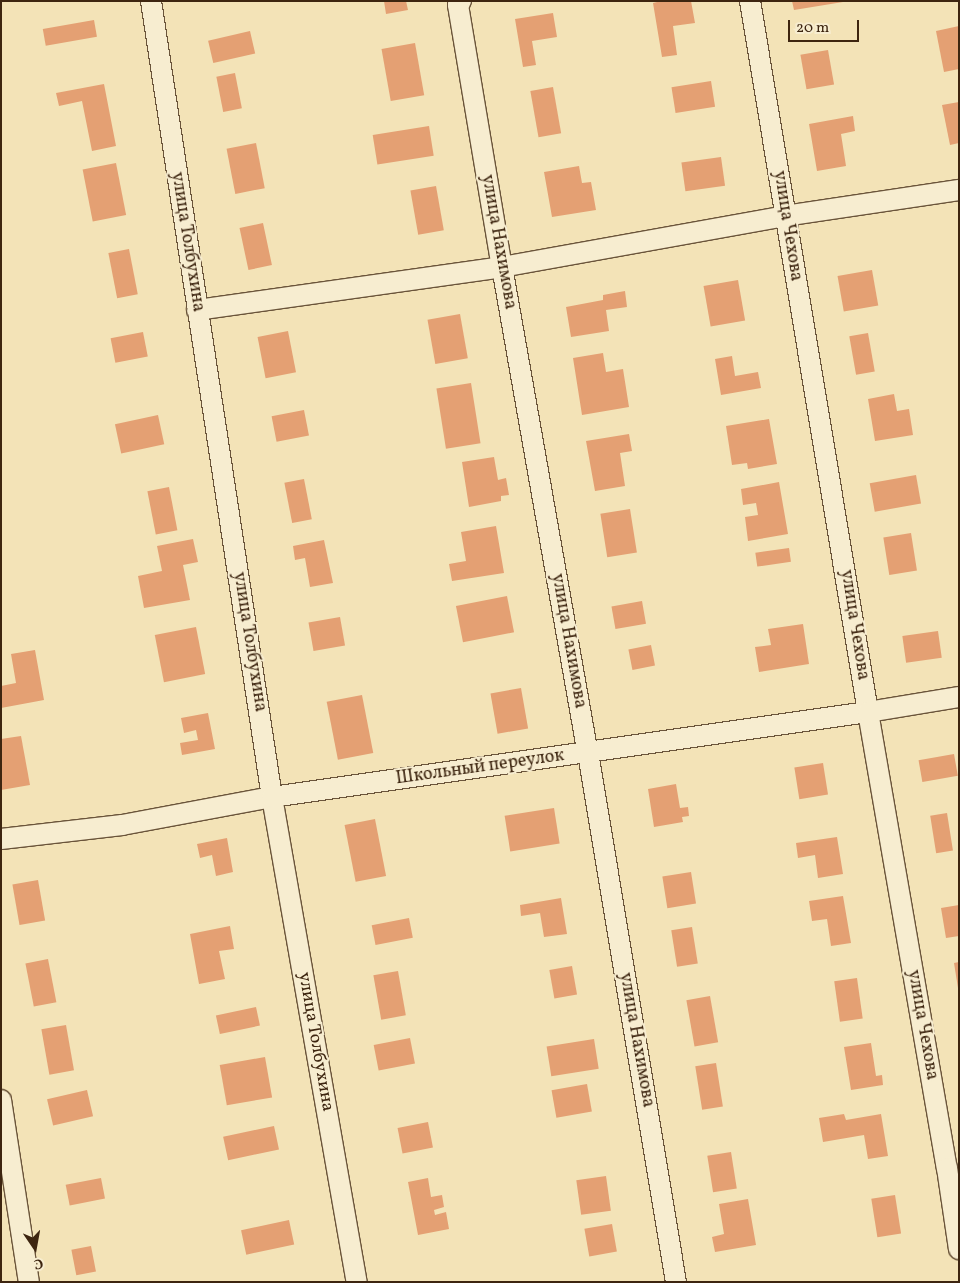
<!DOCTYPE html>
<meta charset="utf-8">
<style>
body{margin:0}
#map{position:relative;width:960px;height:1283px;overflow:hidden;background:#f3e3b7;font-family:Vollkorn,serif}
div>[style]{position:absolute}
[style*='--x']{left:calc(var(--x)*1px);top:calc(var(--y)*1px);width:calc(var(--w)*1px);rotate:calc(var(--a)*1deg)}
.building>*{inset:0;background:#e4a073;transform-origin:0 0}
.roads{filter:drop-shadow(1px 0 #6a543a) drop-shadow(-1px 0 #6a543a) drop-shadow(0 1px #6a543a) drop-shadow(0 -1px #6a543a)}
.minor>*{height:20px;margin:-10px;padding:0 10px;transform-origin:10px;border-radius:10px;background:#f7edd0}
span{translate:-50% -50%;white-space:nowrap;text-align:center;line-height:1.15;-webkit-text-stroke:4px #f7edd0;paint-order:stroke}
.street-label{font-size:18px;color:#3d2510}
.frame{position:absolute;inset:0;border:2px solid #3d2510;pointer-events:none}
.north{position:absolute;left:10px;top:1223px;width:50px;height:50px;-webkit-text-stroke:4px #f7edd0;paint-order:stroke;rotate:168deg;font-size:14px;font-weight:700;line-height:20px;text-align:center;color:#3d2510}
.north::after{content:'';display:block;margin:auto;width:18px;height:22px;background:#3d2510;clip-path:polygon(50% 0,100% 100%,50% 72%,0 100%)}
.scale{position:absolute;left:788px;top:20px;width:71px;height:22px;box-sizing:border-box;border:2px solid #3d2510;border-top:0;padding-left:6px;font-size:15px;line-height:18px;white-space:nowrap;color:#3d2510;-webkit-text-stroke:4px #f7edd0;paint-order:stroke}
</style>
<div id="map">
<div class="building">
<i style="clip-path:polygon(384px 1px,406px 1px,408px 10px,386px 14px)"></i>
<i style="clip-path:polygon(661px 1px,691px 1px,695px 23px,673px 26px,677px 55px,662px 57px,653px 3px)"></i>
<i style="clip-path:polygon(792px 1px,843px 1px,843px 2px,794px 10px)"></i>
<i style="clip-path:polygon(553px 13px,557px 37px,532px 41px,536px 65px,523px 67px,515px 19px)"></i>
<i style="left:94px;top:20px;width:17px;height:52px;rotate:80deg"></i>
<i style="clip-path:polygon(959px 26px,959px 69px,944px 72px,936px 31px)"></i>
<i style="left:250px;top:31px;width:23px;height:43px;rotate:77deg"></i>
<i style="left:415px;top:43px;width:53px;height:34px;rotate:80deg"></i>
<i style="left:828px;top:50px;width:35px;height:28px;rotate:80deg"></i>
<i style="left:235px;top:73px;width:36px;height:19px;rotate:79deg"></i>
<i style="left:711px;top:81px;width:26px;height:40px;rotate:81deg"></i>
<i style="clip-path:polygon(104px 84px,116px 146px,92px 151px,82px 101px,59px 106px,56px 93px)"></i>
<i style="left:553px;top:87px;width:47px;height:23px;rotate:80deg"></i>
<i style="clip-path:polygon(959px 102px,959px 143px,950px 145px,942px 105px)"></i>
<i style="clip-path:polygon(853px 116px,855px 131px,841px 134px,846px 166px,817px 171px,809px 124px)"></i>
<i style="left:429px;top:126px;width:30px;height:57px;rotate:81deg"></i>
<i style="left:256px;top:143px;width:46px;height:30px;rotate:79deg"></i>
<i style="left:721px;top:157px;width:29px;height:40px;rotate:82deg"></i>
<i style="left:116px;top:163px;width:53px;height:34px;rotate:79deg"></i>
<i style="clip-path:polygon(579px 166px,582px 183px,591px 182px,596px 210px,552px 217px,544px 172px)"></i>
<i style="left:436px;top:186px;width:45px;height:26px;rotate:80deg"></i>
<i style="left:263px;top:223px;width:43px;height:24px;rotate:78deg"></i>
<i style="left:129px;top:249px;width:46px;height:21px;rotate:79deg"></i>
<i style="left:872px;top:270px;width:36px;height:35px;rotate:80deg"></i>
<i style="left:738px;top:280px;width:41px;height:35px;rotate:80deg"></i>
<i style="clip-path:polygon(625px 291px,627px 307px,606px 310px,609px 331px,571px 337px,566px 307px,603px 300px,603px 295px)"></i>
<i style="left:460px;top:314px;width:45px;height:33px;rotate:80deg"></i>
<i style="left:288px;top:331px;width:42px;height:31px;rotate:79deg"></i>
<i style="left:143px;top:332px;width:25px;height:33px;rotate:79deg"></i>
<i style="left:868px;top:333px;width:39px;height:19px;rotate:80deg"></i>
<i style="clip-path:polygon(603px 353px,606px 372px,623px 369px,629px 407px,582px 415px,573px 358px)"></i>
<i style="clip-path:polygon(732px 356px,735px 376px,758px 372px,761px 388px,721px 395px,715px 359px)"></i>
<i style="left:471px;top:383px;width:61px;height:35px;rotate:81deg"></i>
<i style="clip-path:polygon(894px 394px,897px 411px,909px 409px,913px 435px,875px 441px,868px 399px)"></i>
<i style="left:304px;top:410px;width:26px;height:33px;rotate:79deg"></i>
<i style="left:158px;top:415px;width:30px;height:44px;rotate:78deg"></i>
<i style="clip-path:polygon(769px 419px,777px 464px,748px 469px,747px 463px,732px 465px,726px 426px)"></i>
<i style="clip-path:polygon(629px 434px,632px 451px,620px 453px,625px 486px,595px 491px,586px 441px)"></i>
<i style="clip-path:polygon(494px 457px,498px 480px,506px 478px,509px 495px,501px 496px,501px 501px,469px 507px,462px 462px)"></i>
<i style="left:916px;top:475px;width:29px;height:47px;rotate:80deg"></i>
<i style="left:304px;top:479px;width:41px;height:20px;rotate:79deg"></i>
<i style="clip-path:polygon(779px 482px,788px 534px,748px 541px,745px 517px,758px 515px,756px 503px,743px 505px,741px 489px)"></i>
<i style="left:169px;top:487px;width:44px;height:22px;rotate:79deg"></i>
<i style="left:630px;top:509px;width:44px;height:30px;rotate:81deg"></i>
<i style="clip-path:polygon(496px 526px,504px 573px,452px 581px,449px 564px,466px 561px,461px 532px)"></i>
<i style="left:911px;top:533px;width:38px;height:28px;rotate:81deg"></i>
<i style="clip-path:polygon(193px 539px,198px 562px,183px 565px,190px 600px,144px 608px,138px 576px,162px 571px,157px 546px)"></i>
<i style="clip-path:polygon(324px 540px,333px 583px,310px 587px,305px 558px,295px 560px,293px 546px)"></i>
<i style="left:789px;top:548px;width:14px;height:34px;rotate:82deg"></i>
<i style="left:507px;top:596px;width:37px;height:52px;rotate:79deg"></i>
<i style="left:642px;top:601px;width:23px;height:31px;rotate:80deg"></i>
<i style="left:340px;top:617px;width:29px;height:32px;rotate:80deg"></i>
<i style="clip-path:polygon(803px 624px,809px 664px,759px 672px,755px 647px,771px 645px,768px 629px)"></i>
<i style="left:196px;top:627px;width:48px;height:42px;rotate:79deg"></i>
<i style="left:938px;top:631px;width:27px;height:36px;rotate:82deg"></i>
<i style="left:651px;top:645px;width:21px;height:23px;rotate:79deg"></i>
<i style="clip-path:polygon(35px 650px,44px 700px,1px 708px,1px 686px,16px 683px,11px 654px)"></i>
<i style="left:521px;top:688px;width:41px;height:31px;rotate:80deg"></i>
<i style="left:362px;top:695px;width:59px;height:36px;rotate:79deg"></i>
<i style="clip-path:polygon(208px 713px,215px 749px,182px 755px,180px 743px,198px 740px,196px 730px,184px 733px,181px 718px)"></i>
<i style="clip-path:polygon(21px 736px,30px 785px,1px 790px,1px 739px)"></i>
<i style="left:954px;top:754px;width:22px;height:36px;rotate:80deg"></i>
<i style="left:823px;top:763px;width:32px;height:29px;rotate:81deg"></i>
<i style="clip-path:polygon(676px 784px,680px 808px,688px 807px,689px 816px,682px 817px,683px 822px,654px 827px,648px 789px)"></i>
<i style="left:554px;top:808px;width:36px;height:50px;rotate:81deg"></i>
<i style="left:947px;top:813px;width:38px;height:17px;rotate:81deg"></i>
<i style="left:375px;top:819px;width:58px;height:31px;rotate:79deg"></i>
<i style="clip-path:polygon(837px 837px,843px 874px,818px 878px,815px 855px,798px 858px,796px 843px)"></i>
<i style="clip-path:polygon(227px 838px,233px 872px,216px 876px,212px 855px,200px 858px,197px 844px)"></i>
<i style="left:691px;top:872px;width:32px;height:29px;rotate:81deg"></i>
<i style="left:38px;top:880px;width:41px;height:26px;rotate:80deg"></i>
<i style="clip-path:polygon(843px 896px,851px 943px,831px 946px,827px 919px,812px 921px,809px 901px)"></i>
<i style="clip-path:polygon(561px 898px,567px 934px,544px 937px,540px 913px,521px 916px,520px 905px)"></i>
<i style="clip-path:polygon(959px 905px,959px 936px,946px 938px,941px 908px)"></i>
<i style="left:409px;top:918px;width:20px;height:38px;rotate:79deg"></i>
<i style="clip-path:polygon(230px 926px,234px 949px,219px 951px,225px 979px,199px 984px,190px 934px)"></i>
<i style="left:692px;top:927px;width:37px;height:21px;rotate:81deg"></i>
<i style="left:48px;top:959px;width:44px;height:23px;rotate:79deg"></i>
<i style="clip-path:polygon(959px 962px,959px 988px,958px 988px,954px 963px)"></i>
<i style="left:572px;top:966px;width:29px;height:23px;rotate:80deg"></i>
<i style="left:398px;top:971px;width:45px;height:25px;rotate:80deg"></i>
<i style="left:857px;top:978px;width:41px;height:23px;rotate:82deg"></i>
<i style="left:710px;top:996px;width:47px;height:24px;rotate:80deg"></i>
<i style="left:256px;top:1007px;width:19px;height:41px;rotate:78deg"></i>
<i style="left:66px;top:1025px;width:46px;height:25px;rotate:80deg"></i>
<i style="left:410px;top:1038px;width:26px;height:37px;rotate:79deg"></i>
<i style="left:594px;top:1039px;width:30px;height:48px;rotate:81deg"></i>
<i style="clip-path:polygon(871px 1043px,876px 1076px,882px 1075px,883px 1085px,851px 1090px,844px 1047px)"></i>
<i style="left:265px;top:1057px;width:41px;height:46px;rotate:80deg"></i>
<i style="left:716px;top:1063px;width:44px;height:21px;rotate:81deg"></i>
<i style="left:587px;top:1084px;width:28px;height:36px;rotate:80deg"></i>
<i style="left:87px;top:1090px;width:27px;height:41px;rotate:77deg"></i>
<i style="clip-path:polygon(844px 1114px,846px 1120px,881px 1114px,888px 1156px,868px 1159px,864px 1135px,823px 1142px,819px 1118px)"></i>
<i style="left:428px;top:1122px;width:26px;height:31px;rotate:79deg"></i>
<i style="left:274px;top:1126px;width:24px;height:52px;rotate:78deg"></i>
<i style="left:731px;top:1152px;width:37px;height:24px;rotate:81deg"></i>
<i style="left:606px;top:1176px;width:35px;height:30px;rotate:82deg"></i>
<i style="left:101px;top:1178px;width:21px;height:36px;rotate:79deg"></i>
<i style="clip-path:polygon(428px 1178px,431px 1197px,442px 1195px,444px 1207px,434px 1210px,435px 1215px,446px 1212px,449px 1229px,418px 1235px,408px 1182px)"></i>
<i style="left:895px;top:1195px;width:39px;height:24px;rotate:81deg"></i>
<i style="clip-path:polygon(748px 1199px,756px 1245px,715px 1252px,712px 1237px,724px 1234px,719px 1204px)"></i>
<i style="left:289px;top:1220px;width:25px;height:49px;rotate:78deg"></i>
<i style="left:612px;top:1224px;width:28px;height:28px;rotate:80deg"></i>
<i style="left:91px;top:1246px;width:26px;height:20px;rotate:79deg"></i>
</div>
<div class="roads">
<div class="minor">
<i style="--x:151;--y:1;--w:805;--a:81.36"></i>
<i style="--x:272;--y:797;--w:492;--a:80.1"></i>
<i style="--x:461;--y:1;--w:5;--a:127"></i>
<i style="--x:458;--y:5;--w:266;--a:80.5"></i>
<i style="--x:502;--y:267;--w:494;--a:80"></i>
<i style="--x:588;--y:753;--w:536;--a:80.56"></i>
<i style="--x:750;--y:1;--w:721;--a:80.58"></i>
<i style="--x:868;--y:712;--w:463;--a:80.2"></i>
<i style="--x:947;--y:1168;--w:82;--a:81.6"></i>
<i style="--x:197;--y:310;--w:308;--a:-8"></i>
<i style="--x:502;--y:267;--w:288;--a:-10.2"></i>
<i style="--x:785;--y:216;--w:176;--a:-8.5"></i>
<i style="--x:1;--y:839;--w:122;--a:-6.6"></i>
<i style="--x:122;--y:825;--w:153;--a:-10.6"></i>
<i style="--x:272;--y:797;--w:602;--a:-8.12"></i>
<i style="--x:868;--y:712;--w:92;--a:-9.4"></i>
<i style="--x:1;--y:1100;--w:184;--a:81.3"></i>
</div>
</div>
<div class="street-label">
<span style="left:787px;top:226px;rotate:81deg">улица Чехова</span>
<span style="left:187px;top:242px;rotate:81deg">улица Толбухина</span>
<span style="left:498px;top:242px;rotate:80deg">улица Нахимова</span>
<span style="left:854px;top:625px;rotate:81deg">улица Чехова</span>
<span style="left:568px;top:641px;rotate:80deg">улица Нахимова</span>
<span style="left:249px;top:642px;rotate:81deg">улица Толбухина</span>
<span style="left:480px;top:768px;rotate:-8deg">Школьный переулок</span>
<span style="left:922px;top:1025px;rotate:80deg">улица Чехова</span>
<span style="left:636px;top:1040px;rotate:80deg">улица Нахимова</span>
<span style="left:315px;top:1042px;rotate:80deg">улица Толбухина</span>
</div>
<div class="frame"></div>
<div class="north">С</div>
<div class="scale">20 m</div>
</div>
